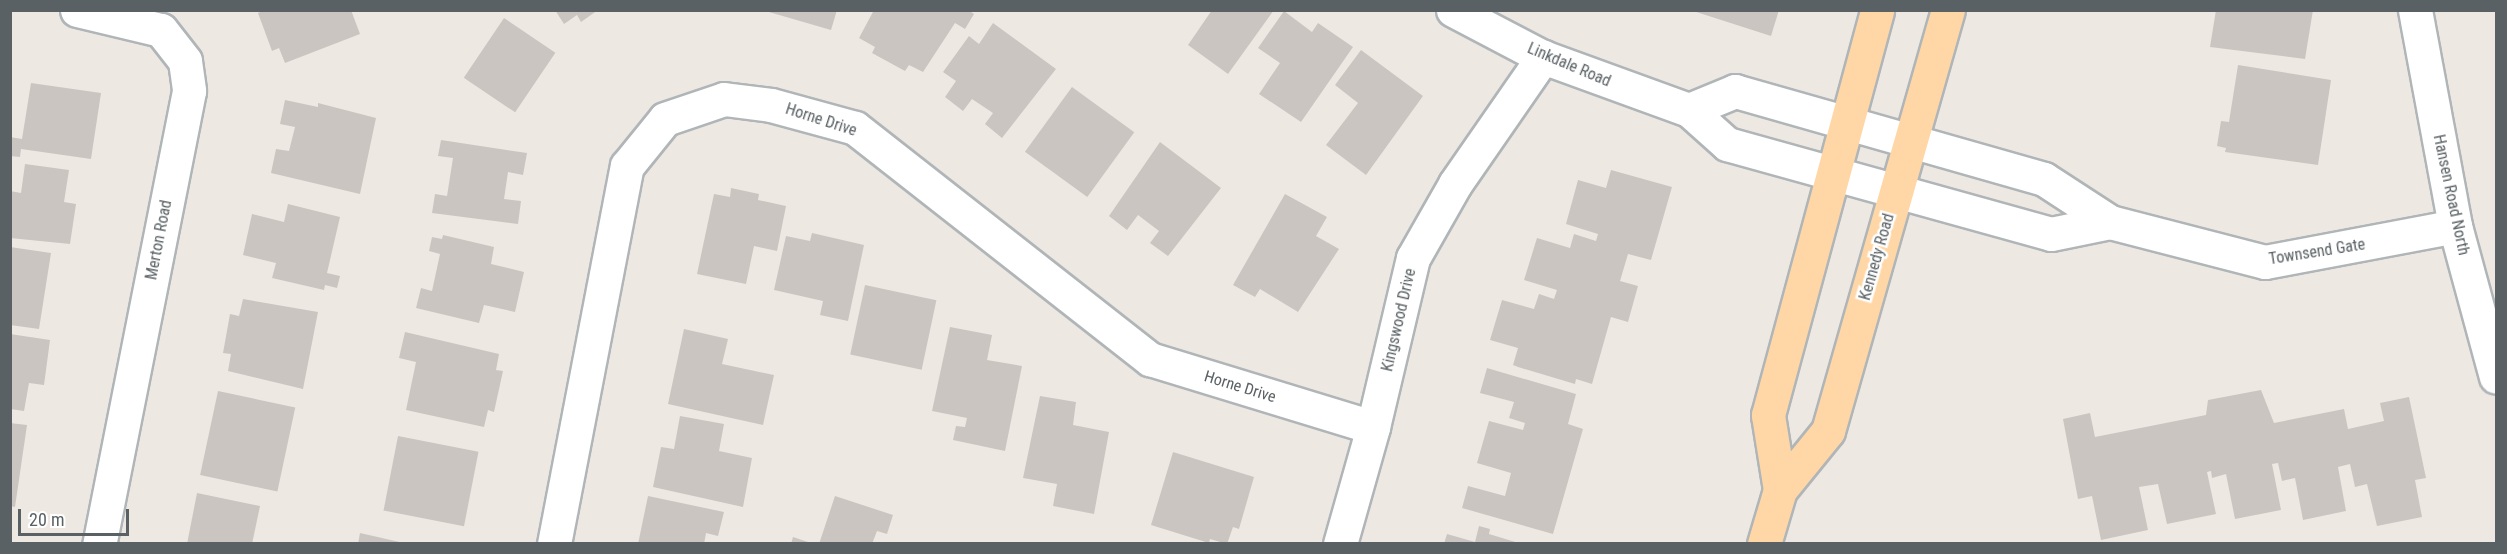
<!DOCTYPE html>
<style>
body{margin:0}
#map{position:relative;width:2507px;height:554px;overflow:hidden;background:#eee8e2;font-family:"Roboto Condensed",sans-serif}
div>[style]{position:absolute}
[style*='--x']{left:calc(var(--x)*1px);top:calc(var(--y)*1px);width:calc(var(--w)*1px);rotate:calc(var(--a)*1deg)}
.building>*{inset:0;background:#cbc5c1;transform-origin:0 0}
.roads{filter:drop-shadow(2px 0 #b0b5b8) drop-shadow(-2px 0 #b0b5b8) drop-shadow(0 2px #b0b5b8) drop-shadow(0 -2px #b0b5b8)}
.minor>*{height:33px;margin:-16.5px;padding:0 16.5px;transform-origin:16.5px;border-radius:16.5px;background:#fff}
.major>*{height:33px;margin:-16.5px;padding:0 16.5px;transform-origin:16.5px;border-radius:16.5px;background:#ffd7a6}
span{translate:-50% -50%;white-space:nowrap;text-align:center;line-height:1.15;-webkit-text-stroke:5px #fff;paint-order:stroke}
.street-label{font-size:16px;color:#5a6164}
.frame{position:absolute;inset:0;border:12px solid #5a6164;pointer-events:none}
.scale{position:absolute;left:18px;top:509px;width:111px;height:27px;box-sizing:border-box;border:3px solid #5a6164;border-top:0;padding-left:8px;font-size:18px;line-height:21px;white-space:nowrap;color:#5a6164;-webkit-text-stroke:4px #fff;paint-order:stroke}
</style>
<div id="map">
<div class="building">
<i style="clip-path:polygon(264px 10px,351px 10px,360px 34px,285px 63px,279px 48px,272px 51px,258px 13px)"></i>
<i style="clip-path:polygon(555px 10px,598px 10px,581px 22px,577px 15px,564px 24px)"></i>
<i style="clip-path:polygon(762px 10px,837px 10px,831px 30px)"></i>
<i style="clip-path:polygon(874px 10px,968px 10px,974px 14px,965px 29px,955px 23px,923px 72px,909px 65px,905px 71px,872px 53px,875px 47px,859px 38px)"></i>
<i style="clip-path:polygon(1212px 10px,1274px 10px,1228px 74px,1188px 45px)"></i>
<i style="clip-path:polygon(1690px 10px,1779px 10px,1771px 36px)"></i>
<i style="clip-path:polygon(2216px 10px,2313px 10px,2305px 59px,2210px 47px)"></i>
<i style="clip-path:polygon(1284px 11px,1312px 32px,1318px 23px,1353px 47px,1301px 122px,1259px 94px,1280px 63px,1258px 48px)"></i>
<i style="left:504px;top:18px;width:62px;height:72px;rotate:34deg"></i>
<i style="clip-path:polygon(993px 23px,1056px 69px,1002px 138px,985px 124px,993px 113px,972px 99px,963px 111px,945px 97px,956px 81px,943px 72px,969px 36px,979px 44px)"></i>
<i style="clip-path:polygon(1361px 50px,1423px 96px,1366px 175px,1326px 145px,1358px 103px,1335px 85px)"></i>
<i style="clip-path:polygon(2238px 65px,2331px 80px,2318px 165px,2225px 152px,2226px 148px,2217px 146px,2221px 121px,2229px 122px)"></i>
<i style="clip-path:polygon(31px 83px,101px 93px,91px 159px,21px 149px,20px 157px,10px 156px,10px 137px,22px 139px)"></i>
<i style="left:1072px;top:87px;width:77px;height:80px;rotate:36deg"></i>
<i style="clip-path:polygon(285px 100px,318px 107px,318px 103px,376px 118px,360px 194px,271px 173px,276px 149px,289px 151px,295px 127px,280px 124px)"></i>
<i style="clip-path:polygon(441px 140px,527px 153px,523px 175px,508px 172px,504px 199px,521px 201px,518px 224px,432px 213px,435px 194px,447px 196px,453px 158px,438px 156px)"></i>
<i style="clip-path:polygon(1160px 142px,1221px 188px,1168px 256px,1150px 243px,1159px 231px,1138px 215px,1127px 230px,1109px 216px)"></i>
<i style="clip-path:polygon(25px 164px,69px 170px,64px 202px,76px 204px,70px 244px,10px 238px,10px 191px,21px 193px)"></i>
<i style="clip-path:polygon(1611px 170px,1672px 187px,1651px 260px,1628px 254px,1620px 281px,1638px 286px,1628px 322px,1611px 317px,1592px 384px,1576px 379px,1575px 384px,1518px 367px,1513px 365px,1518px 348px,1490px 340px,1502px 300px,1534px 309px,1539px 294px,1554px 299px,1557px 290px,1524px 280px,1537px 238px,1570px 248px,1574px 234px,1596px 241px,1598px 234px,1566px 224px,1578px 180px,1606px 188px)"></i>
<i style="clip-path:polygon(731px 188px,759px 194px,758px 200px,786px 206px,777px 251px,754px 246px,746px 284px,697px 274px,714px 194px,730px 197px)"></i>
<i style="clip-path:polygon(1285px 194px,1327px 217px,1316px 236px,1339px 249px,1298px 312px,1260px 289px,1255px 297px,1233px 285px)"></i>
<i style="clip-path:polygon(288px 204px,340px 217px,327px 273px,340px 276px,337px 288px,325px 285px,324px 290px,272px 278px,276px 263px,243px 255px,252px 214px,284px 222px)"></i>
<i style="clip-path:polygon(812px 233px,864px 245px,848px 321px,820px 315px,823px 301px,774px 290px,786px 236px,810px 241px)"></i>
<i style="clip-path:polygon(443px 235px,494px 247px,491px 264px,524px 272px,515px 312px,484px 305px,479px 323px,416px 308px,421px 288px,432px 291px,440px 254px,429px 251px,432px 237px,442px 239px)"></i>
<i style="clip-path:polygon(10px 247px,51px 253px,39px 329px,10px 325px)"></i>
<i style="left:865px;top:285px;width:73px;height:71px;rotate:12deg"></i>
<i style="clip-path:polygon(243px 299px,318px 312px,303px 389px,228px 371px,231px 354px,223px 353px,230px 314px,239px 316px)"></i>
<i style="clip-path:polygon(950px 327px,992px 335px,987px 360px,1022px 366px,1005px 451px,953px 440px,956px 426px,965px 427px,967px 418px,932px 411px)"></i>
<i style="clip-path:polygon(684px 329px,728px 339px,722px 364px,774px 375px,763px 425px,668px 404px)"></i>
<i style="clip-path:polygon(405px 332px,499px 354px,496px 370px,503px 371px,494px 412px,488px 410px,484px 427px,406px 410px,416px 362px,399px 358px)"></i>
<i style="clip-path:polygon(10px 334px,50px 340px,44px 385px,29px 383px,24px 411px,10px 409px)"></i>
<i style="clip-path:polygon(1487px 368px,1576px 394px,1568px 424px,1583px 429px,1553px 534px,1462px 508px,1468px 486px,1505px 496px,1511px 473px,1477px 463px,1489px 421px,1523px 430px,1525px 423px,1509px 418px,1514px 402px,1480px 393px)"></i>
<i style="clip-path:polygon(2261px 390px,2274px 423px,2344px 409px,2348px 429px,2384px 421px,2380px 403px,2409px 397px,2426px 478px,2415px 480px,2422px 517px,2377px 526px,2367px 484px,2355px 487px,2350px 464px,2338px 467px,2346px 511px,2303px 520px,2295px 478px,2282px 481px,2278px 463px,2272px 464px,2281px 510px,2235px 519px,2226px 474px,2212px 478px,2211px 471px,2207px 472px,2216px 514px,2167px 524px,2158px 484px,2139px 487px,2148px 530px,2101px 540px,2092px 496px,2078px 499px,2063px 419px,2090px 413px,2095px 437px,2206px 415px,2208px 400px)"></i>
<i style="left:218px;top:391px;width:79px;height:86px;rotate:12deg"></i>
<i style="clip-path:polygon(1040px 396px,1076px 402px,1073px 425px,1109px 432px,1094px 514px,1053px 506px,1057px 484px,1023px 478px)"></i>
<i style="clip-path:polygon(680px 416px,724px 424px,719px 451px,752px 458px,743px 507px,653px 487px,661px 447px,674px 449px)"></i>
<i style="clip-path:polygon(10px 423px,27px 425px,15px 507px,10px 506px)"></i>
<i style="left:398px;top:436px;width:82px;height:76px;rotate:11deg"></i>
<i style="clip-path:polygon(1173px 452px,1254px 477px,1239px 529px,1233px 527px,1227px 544px,1210px 539px,1209px 543px,1151px 525px)"></i>
<i style="clip-path:polygon(197px 493px,260px 506px,252px 544px,187px 544px)"></i>
<i style="clip-path:polygon(648px 496px,724px 512px,718px 536px,706px 533px,704px 544px,638px 544px)"></i>
<i style="clip-path:polygon(835px 496px,893px 515px,887px 534px,877px 531px,872px 544px,819px 544px)"></i>
<i style="clip-path:polygon(1479px 526px,1490px 529px,1489px 534px,1522px 544px,1444px 544px,1447px 534px,1475px 542px)"></i>
<i style="clip-path:polygon(360px 533px,404px 543px,404px 544px,358px 544px)"></i>
<i style="clip-path:polygon(793px 537px,811px 543px,811px 544px,791px 544px)"></i>
</div>
<div class="roads">
<div class="minor">
<i style="--x:77;--y:10;--w:86;--a:13.4"></i>
<i style="--x:161;--y:30;--w:39;--a:52"></i>
<i style="--x:185;--y:61;--w:30;--a:82"></i>
<i style="--x:189;--y:91;--w:462;--a:101.2"></i>
<i style="--x:1453;--y:10;--w:102;--a:27.6"></i>
<i style="--x:1543;--y:57;--w:155;--a:20"></i>
<i style="--x:1689;--y:110;--w:51;--a:41.8"></i>
<i style="--x:1727;--y:144;--w:336;--a:15.5"></i>
<i style="--x:2051;--y:234;--w:60;--a:-11.5"></i>
<i style="--x:2415;--y:10;--w:220;--a:79.5"></i>
<i style="--x:2455;--y:226;--w:156;--a:74.8"></i>
<i style="--x:1689;--y:110;--w:50;--a:-22.4"></i>
<i style="--x:1735;--y:91;--w:321;--a:15.9"></i>
<i style="--x:2044;--y:179;--w:79;--a:33.1"></i>
<i style="--x:2110;--y:222;--w:160;--a:14.5"></i>
<i style="--x:2265;--y:262;--w:193;--a:-10.7"></i>
<i style="--x:554;--y:544;--w:385;--a:-79.1"></i>
<i style="--x:627;--y:166;--w:60;--a:-51"></i>
<i style="--x:665;--y:119;--w:62;--a:-18.7"></i>
<i style="--x:724;--y:99;--w:47;--a:7.3"></i>
<i style="--x:771;--y:105;--w:87;--a:15.3"></i>
<i style="--x:855;--y:128;--w:375;--a:38.1"></i>
<i style="--x:1150;--y:359;--w:233;--a:17"></i>
<i style="--x:1340;--y:544;--w:122;--a:-74.2"></i>
<i style="--x:1373;--y:427;--w:174;--a:-76.7"></i>
<i style="--x:1413;--y:258;--w:85;--a:-60.4"></i>
<i style="--x:1455;--y:184;--w:155;--a:-55.3"></i>
</div>
<div class="major">
<i style="--x:1780;--y:490;--w:76;--a:-99.1"></i>
<i style="--x:1768;--y:415;--w:419;--a:-74.9"></i>
<i style="--x:1764;--y:544;--w:56;--a:-73.5"></i>
<i style="--x:1780;--y:490;--w:76;--a:-50.9"></i>
<i style="--x:1828;--y:431;--w:438;--a:-74.1"></i>
</div>
</div>
<div class="street-label">
<span style="left:1569px;top:65px;rotate:23deg">Linkdale Road</span>
<span style="left:821px;top:120px;rotate:18deg">Horne Drive</span>
<span style="left:2451px;top:195px;rotate:78deg">Hansen Road North</span>
<span style="left:159px;top:240px;rotate:-79deg">Merton Road</span>
<span style="left:2317px;top:252px;rotate:-9deg">Townsend Gate</span>
<span style="left:1877px;top:257px;rotate:-74deg">Kennedy Road</span>
<span style="left:1399px;top:320px;rotate:-77deg">Kingswood Drive</span>
<span style="left:1240px;top:387px;rotate:17deg">Horne Drive</span>
</div>
<div class="frame"></div>
<div class="scale">20 m</div>
</div>
